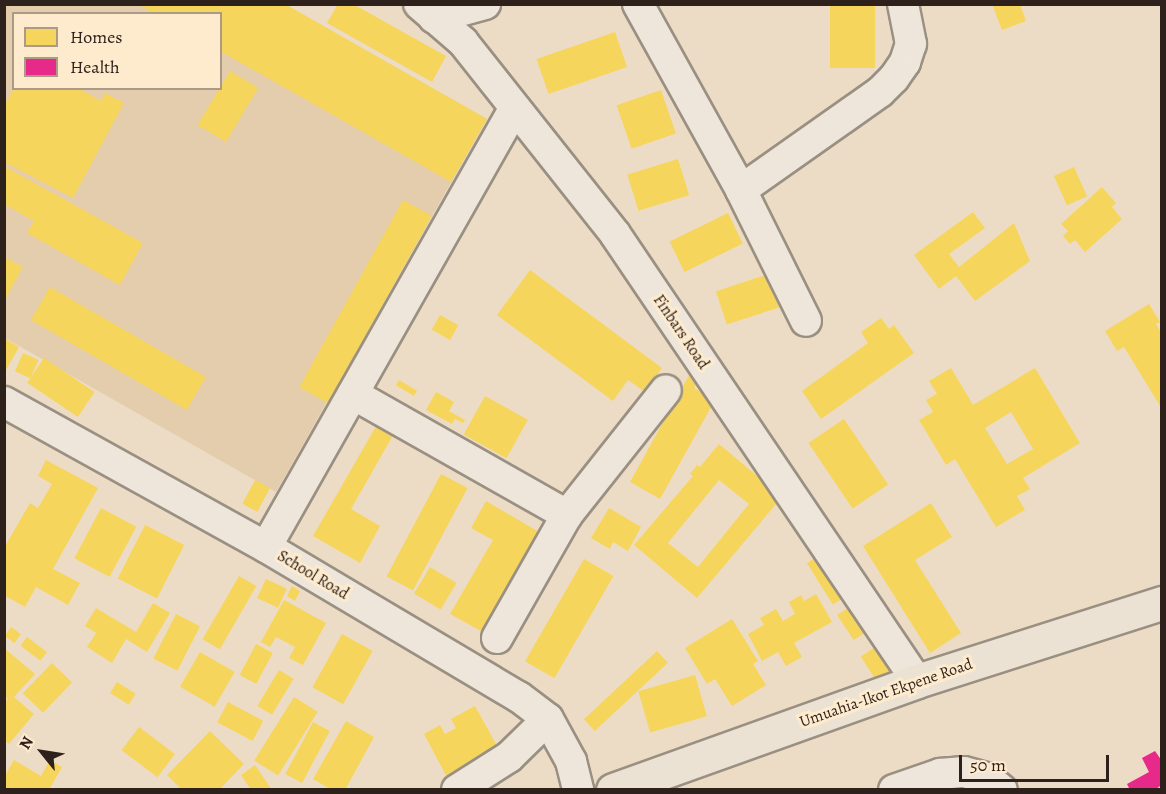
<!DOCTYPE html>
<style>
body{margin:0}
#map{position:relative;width:1166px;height:794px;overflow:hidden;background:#eddcc5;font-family:Alegreya,serif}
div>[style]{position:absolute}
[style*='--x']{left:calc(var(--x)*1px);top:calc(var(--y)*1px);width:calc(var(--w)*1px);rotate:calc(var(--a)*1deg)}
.green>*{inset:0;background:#e3cdad}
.homes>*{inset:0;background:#f6d55c;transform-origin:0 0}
.health>*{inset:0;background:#e7298a}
.roads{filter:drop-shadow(2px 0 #9a9082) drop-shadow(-2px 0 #9a9082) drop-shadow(0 2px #9a9082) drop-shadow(0 -2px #9a9082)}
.minor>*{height:30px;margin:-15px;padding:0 15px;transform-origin:15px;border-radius:15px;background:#eee6da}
.major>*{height:33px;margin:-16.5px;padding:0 16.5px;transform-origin:16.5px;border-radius:16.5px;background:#ebe2d4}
span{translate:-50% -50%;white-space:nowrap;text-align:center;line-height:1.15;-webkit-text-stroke:6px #feebce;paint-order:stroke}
.street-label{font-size:16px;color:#2e211b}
.frame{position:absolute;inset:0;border:6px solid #2e211b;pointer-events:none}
.legend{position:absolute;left:12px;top:12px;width:210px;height:78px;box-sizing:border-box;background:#feebce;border:2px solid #ab9a86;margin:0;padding:8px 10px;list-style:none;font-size:18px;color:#2e211b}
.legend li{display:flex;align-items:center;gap:12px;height:30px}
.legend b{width:30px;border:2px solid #ab9a86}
.north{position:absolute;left:12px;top:722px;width:60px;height:60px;-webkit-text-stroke:4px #feebce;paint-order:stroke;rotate:300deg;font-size:16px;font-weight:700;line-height:24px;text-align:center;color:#2e211b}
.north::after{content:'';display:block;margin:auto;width:21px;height:27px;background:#2e211b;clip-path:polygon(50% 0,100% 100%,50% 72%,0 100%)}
.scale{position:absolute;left:959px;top:755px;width:150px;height:27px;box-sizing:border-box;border:3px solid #2e211b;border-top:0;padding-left:8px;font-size:18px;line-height:21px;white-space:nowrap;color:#2e211b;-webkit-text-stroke:4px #feebce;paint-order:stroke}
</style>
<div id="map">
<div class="green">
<i style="clip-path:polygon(evenodd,5px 5px,285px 5px,487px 119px,276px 492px,5px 338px,5px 5px,14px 14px,220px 14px,220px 88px,14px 88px,14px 14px)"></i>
</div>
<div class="homes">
<i style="clip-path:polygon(138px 4px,285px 4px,487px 119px,451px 182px,220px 51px,220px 14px,154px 14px)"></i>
<i style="clip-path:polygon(338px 4px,353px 4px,446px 56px,432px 82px,327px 23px)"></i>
<i style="left:830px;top:4px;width:45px;height:64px"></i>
<i style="clip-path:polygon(992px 4px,1020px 4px,1026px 21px,1002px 30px)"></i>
<i style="left:615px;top:32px;width:37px;height:83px;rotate:71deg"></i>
<i style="left:230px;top:71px;width:33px;height:63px;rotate:31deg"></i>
<i style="clip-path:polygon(14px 88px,78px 88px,101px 101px,105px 93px,124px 103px,73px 198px,4px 162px,4px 106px)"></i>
<i style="left:661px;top:90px;width:46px;height:47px;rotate:71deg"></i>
<i style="left:678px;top:159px;width:38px;height:53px;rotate:73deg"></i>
<i style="clip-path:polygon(4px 166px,143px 243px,120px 285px,27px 233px,34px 221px,4px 204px)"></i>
<i style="left:1074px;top:167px;width:32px;height:22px;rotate:66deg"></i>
<i style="clip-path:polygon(1102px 187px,1116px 203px,1112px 207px,1122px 219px,1085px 252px,1075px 240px,1070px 244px,1063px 236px,1068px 231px,1061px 224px)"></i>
<i style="left:403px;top:200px;width:33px;height:214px;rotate:29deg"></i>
<i style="clip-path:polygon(973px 212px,985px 228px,949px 254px,959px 267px,1014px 223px,1030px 261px,975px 301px,956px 276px,939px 289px,914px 255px)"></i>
<i style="left:728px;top:213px;width:34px;height:65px;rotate:64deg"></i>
<i style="clip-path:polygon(4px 257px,23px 267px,4px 301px)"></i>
<i style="clip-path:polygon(530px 270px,662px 368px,645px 392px,628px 380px,613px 401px,497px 315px)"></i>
<i style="left:772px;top:273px;width:35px;height:59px;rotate:72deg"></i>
<i style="left:50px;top:287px;width:180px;height:38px;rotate:30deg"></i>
<i style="clip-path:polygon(1149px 304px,1160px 322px,1156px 324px,1162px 334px,1162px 409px,1124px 347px,1117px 351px,1105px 331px)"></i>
<i style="left:440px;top:315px;width:21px;height:17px;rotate:29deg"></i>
<i style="clip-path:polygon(881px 318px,889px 329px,894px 325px,914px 353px,821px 419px,802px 391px,868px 343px,861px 332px)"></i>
<i style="clip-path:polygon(4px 338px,19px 347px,6px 370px,4px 369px)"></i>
<i style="left:23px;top:353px;width:17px;height:20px;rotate:24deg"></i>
<i style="left:44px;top:358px;width:61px;height:30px;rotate:34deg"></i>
<i style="clip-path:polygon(evenodd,951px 368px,973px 405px,1035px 368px,1080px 443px,1023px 478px,1030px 489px,1017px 496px,1025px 510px,996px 527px,955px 459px,946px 465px,919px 420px,933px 412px,926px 400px,937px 394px,929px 381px,951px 368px,1011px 412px,1033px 449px,1007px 464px,985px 428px,1011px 412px)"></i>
<i style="clip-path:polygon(692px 370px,701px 375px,694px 388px,715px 400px,660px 499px,630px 482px)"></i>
<i style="left:399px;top:380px;width:21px;height:6px;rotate:31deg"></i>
<i style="clip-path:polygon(436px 392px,454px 402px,449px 411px,465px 420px,463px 423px,455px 419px,452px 424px,426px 410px)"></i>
<i style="left:485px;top:396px;width:49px;height:44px;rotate:29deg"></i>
<i style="left:844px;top:419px;width:79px;height:43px;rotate:56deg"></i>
<i style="clip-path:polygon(379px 421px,396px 430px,351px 509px,380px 526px,360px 563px,313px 536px)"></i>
<i style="clip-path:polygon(evenodd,719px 444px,782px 497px,697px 598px,634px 545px,693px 476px,690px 474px,697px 465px,700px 467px,719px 444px,719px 480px,749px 504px,698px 567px,668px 543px,719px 480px)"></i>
<i style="clip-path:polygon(46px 460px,98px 488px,53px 569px,80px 583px,68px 605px,36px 587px,25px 607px,4px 595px,4px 548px,30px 503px,38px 508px,52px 484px,38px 476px)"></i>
<i style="left:441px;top:474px;width:30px;height:116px;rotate:28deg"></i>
<i style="left:255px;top:480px;width:17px;height:27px;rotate:28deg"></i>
<i style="clip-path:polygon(486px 501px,539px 532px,481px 631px,450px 614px,493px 540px,471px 528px)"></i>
<i style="clip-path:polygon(931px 503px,952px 537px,915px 560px,961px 633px,930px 653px,863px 546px)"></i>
<i style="left:101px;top:508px;width:40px;height:57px;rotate:28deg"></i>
<i style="clip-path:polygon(609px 508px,641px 527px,628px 551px,613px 542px,610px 549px,591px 538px)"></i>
<i style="left:145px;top:525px;width:44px;height:60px;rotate:27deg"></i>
<i style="left:823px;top:553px;width:49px;height:19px;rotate:58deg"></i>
<i style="left:584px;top:559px;width:34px;height:118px;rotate:30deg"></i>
<i style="left:430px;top:567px;width:31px;height:31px;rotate:31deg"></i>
<i style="left:239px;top:576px;width:20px;height:73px;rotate:30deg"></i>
<i style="left:266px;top:579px;width:23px;height:21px;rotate:25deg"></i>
<i style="clip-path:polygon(292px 586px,300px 591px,295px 601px,287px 596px)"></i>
<i style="clip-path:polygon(816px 594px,832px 622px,794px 643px,802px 657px,786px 666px,778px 652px,762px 661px,748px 634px,764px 625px,760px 618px,776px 609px,783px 621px,795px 614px,789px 602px,801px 595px,804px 601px)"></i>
<i style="clip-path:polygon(284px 600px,326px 623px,303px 665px,289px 658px,295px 647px,276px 637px,270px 647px,261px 642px)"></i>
<i style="clip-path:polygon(153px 603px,170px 613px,147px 652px,126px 639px,112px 663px,87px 647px,96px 633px,85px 626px,96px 608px,136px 632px)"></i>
<i style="left:854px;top:604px;width:30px;height:20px;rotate:57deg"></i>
<i style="left:176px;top:614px;width:27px;height:50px;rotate:27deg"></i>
<i style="clip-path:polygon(732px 619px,758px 661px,753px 664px,766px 685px,732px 706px,715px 679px,707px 684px,685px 648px)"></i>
<i style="left:11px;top:627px;width:12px;height:11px;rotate:35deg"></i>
<i style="left:342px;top:634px;width:35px;height:61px;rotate:29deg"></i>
<i style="left:27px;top:637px;width:25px;height:11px;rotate:37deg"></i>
<i style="left:256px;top:644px;width:19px;height:35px;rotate:28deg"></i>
<i style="left:880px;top:644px;width:30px;height:23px;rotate:57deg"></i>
<i style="clip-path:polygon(4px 648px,35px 674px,14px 697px,34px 714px,9px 744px,4px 740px,4px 703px,8px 699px,4px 696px)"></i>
<i style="left:657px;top:651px;width:16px;height:100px;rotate:47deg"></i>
<i style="left:200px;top:652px;width:40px;height:40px;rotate:30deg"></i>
<i style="left:52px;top:663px;width:28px;height:42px;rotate:44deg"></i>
<i style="left:279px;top:670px;width:17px;height:42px;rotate:31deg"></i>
<i style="left:695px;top:675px;width:43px;height:59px;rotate:74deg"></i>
<i style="left:117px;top:682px;width:22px;height:13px;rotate:32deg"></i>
<i style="left:294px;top:697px;width:28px;height:75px;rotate:32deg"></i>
<i style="left:228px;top:702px;width:40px;height:23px;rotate:28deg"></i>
<i style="clip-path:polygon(475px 706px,501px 753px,449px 781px,424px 734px,440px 725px,445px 734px,456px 728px,451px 719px)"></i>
<i style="clip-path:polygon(346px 721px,374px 737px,345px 790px,332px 790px,313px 779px)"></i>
<i style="left:313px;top:722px;width:19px;height:59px;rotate:28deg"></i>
<i style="left:139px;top:727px;width:45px;height:29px;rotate:37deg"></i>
<i style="clip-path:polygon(210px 731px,244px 764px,219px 790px,182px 790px,167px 775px)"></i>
<i style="clip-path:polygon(14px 760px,41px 776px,50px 760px,62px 767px,49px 790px,4px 790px,4px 777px)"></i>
<i style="clip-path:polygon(255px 765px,272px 790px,251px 790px,241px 775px)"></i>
</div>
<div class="health">
<i style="clip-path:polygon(1155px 751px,1162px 761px,1162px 785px,1154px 790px,1130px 790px,1127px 784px,1149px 772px,1142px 758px)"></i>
</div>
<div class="roads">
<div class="minor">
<i style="--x:419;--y:4;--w:58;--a:40.8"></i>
<i style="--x:463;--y:42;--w:245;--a:51.6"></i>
<i style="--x:615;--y:234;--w:539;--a:55.96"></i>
<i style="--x:638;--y:4;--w:213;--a:61"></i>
<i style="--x:741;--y:190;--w:146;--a:63.6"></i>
<i style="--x:434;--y:18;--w:53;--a:-15.4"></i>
<i style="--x:741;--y:190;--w:170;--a:-35.2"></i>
<i style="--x:880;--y:92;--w:20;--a:-45"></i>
<i style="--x:894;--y:78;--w:19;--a:-55"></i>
<i style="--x:905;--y:62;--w:19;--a:-72"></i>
<i style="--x:911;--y:44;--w:41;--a:-101.3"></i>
<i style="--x:353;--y:394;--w:246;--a:29.5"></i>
<i style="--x:4;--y:402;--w:299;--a:29"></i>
<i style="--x:266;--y:547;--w:294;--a:30.7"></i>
<i style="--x:519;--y:697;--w:36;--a:37"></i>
<i style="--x:548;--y:719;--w:48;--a:61.3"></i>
<i style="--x:571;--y:761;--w:30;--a:76"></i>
<i style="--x:266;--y:547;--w:503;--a:-60.48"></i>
<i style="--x:497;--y:638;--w:142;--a:-60.4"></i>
<i style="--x:567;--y:515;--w:159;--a:-51.6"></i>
<i style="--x:457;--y:790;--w:62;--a:-32.4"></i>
<i style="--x:509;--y:757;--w:54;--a:-44.3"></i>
<i style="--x:894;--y:790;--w:49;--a:-19.2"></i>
<i style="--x:940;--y:774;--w:24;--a:-5"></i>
<i style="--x:964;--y:772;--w:24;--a:15"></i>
<i style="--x:987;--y:778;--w:19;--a:39"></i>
</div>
<div class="major">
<i style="--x:613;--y:790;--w:323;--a:-19.7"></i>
<i style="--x:917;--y:681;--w:257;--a:-17.7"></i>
</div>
</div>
<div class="street-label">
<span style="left:681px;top:332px;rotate:56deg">Finbars Road</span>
<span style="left:313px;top:575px;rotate:31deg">School Road</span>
<span style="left:886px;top:693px;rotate:-19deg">Umuahia-Ikot Ekpene Road</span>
</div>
<div class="frame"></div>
<ul class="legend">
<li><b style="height:16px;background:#f6d55c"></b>Homes</li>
<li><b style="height:16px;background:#e7298a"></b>Health</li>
</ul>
<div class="north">N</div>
<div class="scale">50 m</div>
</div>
